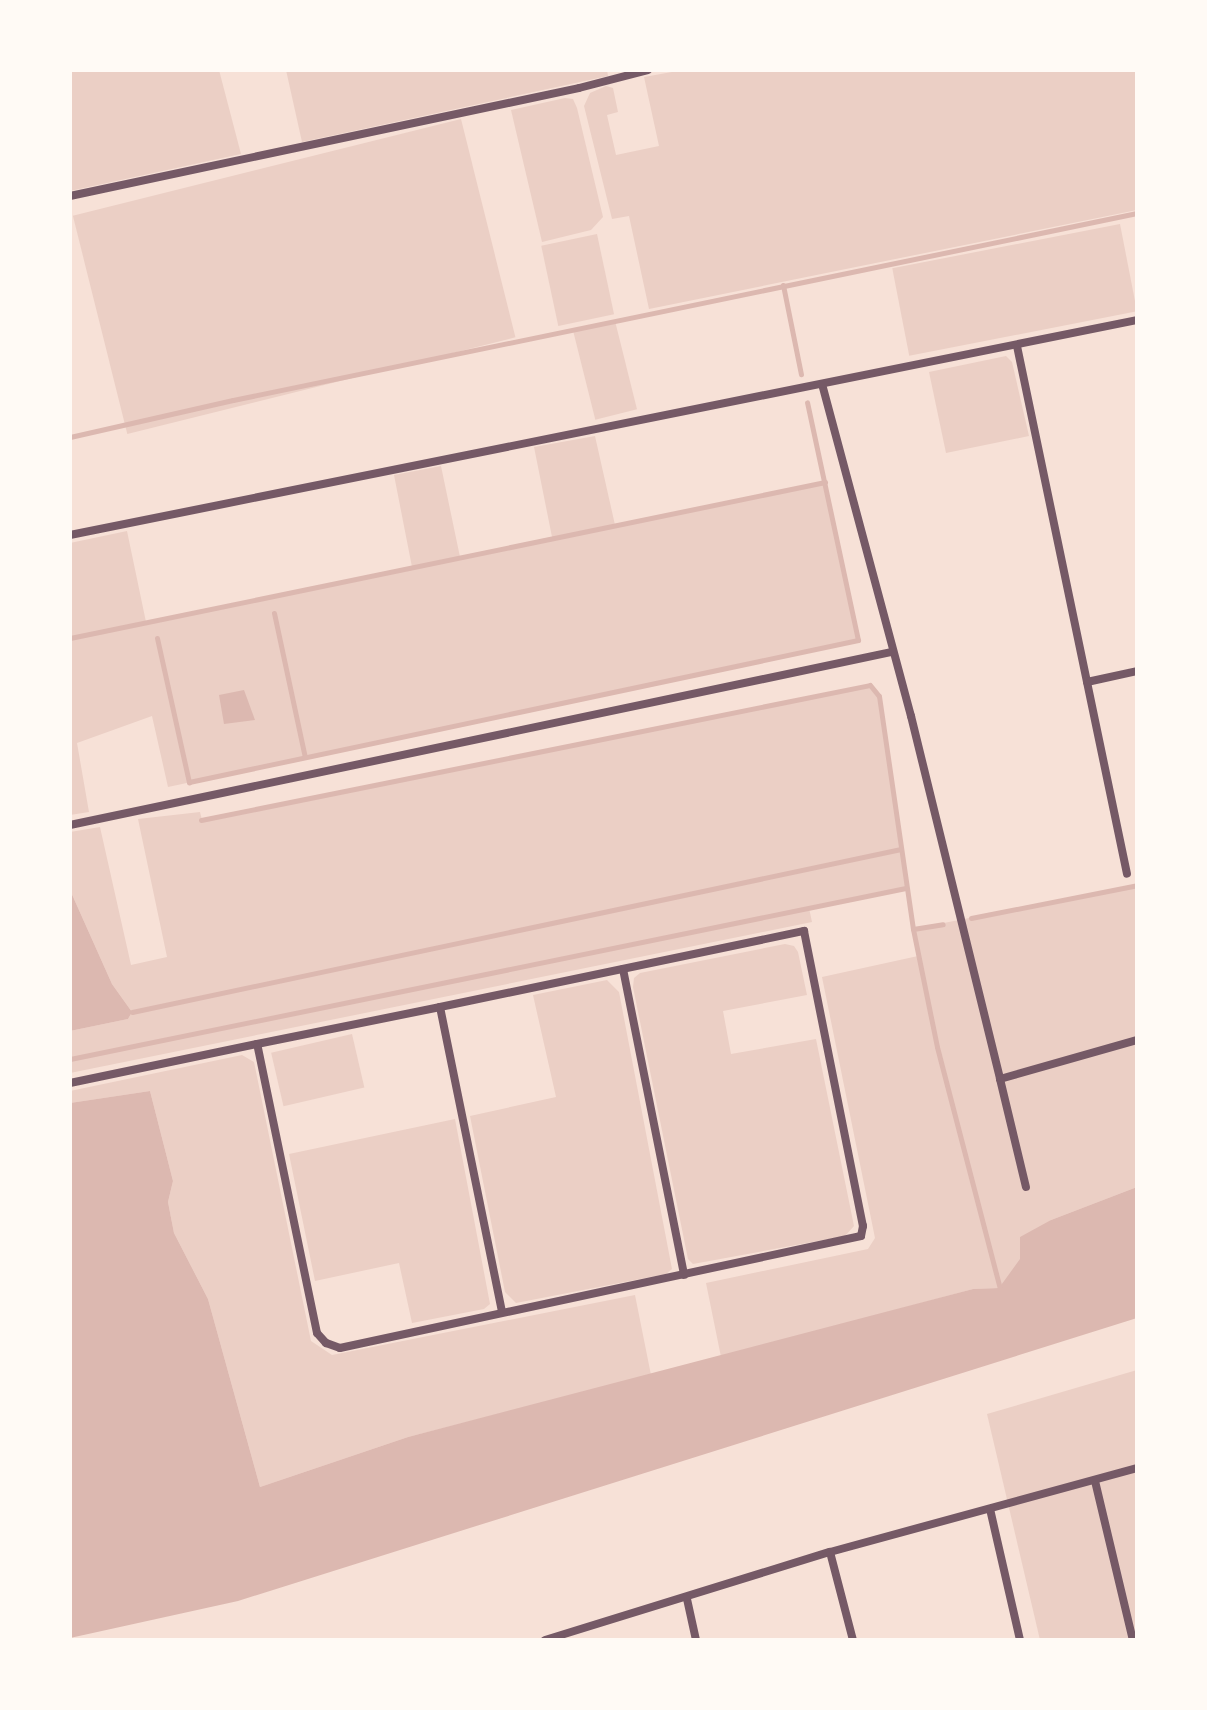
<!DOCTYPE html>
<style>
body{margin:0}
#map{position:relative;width:1207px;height:1710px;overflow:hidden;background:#f7e1d7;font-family:Karla,sans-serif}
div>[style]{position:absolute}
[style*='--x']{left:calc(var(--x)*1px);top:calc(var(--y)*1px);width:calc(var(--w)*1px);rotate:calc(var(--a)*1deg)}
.green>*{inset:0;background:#ebcfc5;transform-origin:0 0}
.water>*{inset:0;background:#dcb8b0}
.stream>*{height:5px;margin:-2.5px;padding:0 2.5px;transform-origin:2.5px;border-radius:2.5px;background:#dcb8b0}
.minor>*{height:8px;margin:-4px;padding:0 4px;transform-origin:4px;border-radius:4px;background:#755966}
span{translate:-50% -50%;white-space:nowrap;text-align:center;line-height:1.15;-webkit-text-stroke:6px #fffaf5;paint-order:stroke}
.frame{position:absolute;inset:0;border:72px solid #fffaf5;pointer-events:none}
</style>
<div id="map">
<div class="green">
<i style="clip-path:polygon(70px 70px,219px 70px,241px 154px,70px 191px)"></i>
<i style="clip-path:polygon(286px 70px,607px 70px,608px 76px,302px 142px)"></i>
<i style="clip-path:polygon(683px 70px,1137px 70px,1137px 210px,649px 309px,629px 216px,612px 219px,584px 106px,590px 93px,606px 86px,613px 88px,618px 112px,607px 115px,616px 155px,659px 146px,644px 77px)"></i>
<i style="clip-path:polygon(565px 98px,573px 99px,577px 108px,603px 217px,591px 230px,542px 242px,511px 110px)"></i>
<i style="left:461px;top:119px;width:225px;height:400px;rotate:76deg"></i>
<i style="left:1120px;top:224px;width:89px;height:232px;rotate:79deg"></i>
<i style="left:597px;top:234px;width:82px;height:57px;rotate:78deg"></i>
<i style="left:615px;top:321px;width:91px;height:43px;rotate:76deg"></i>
<i style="clip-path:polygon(1006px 356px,1012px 362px,1029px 436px,946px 453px,929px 372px)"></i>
<i style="clip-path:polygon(595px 436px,615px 525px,825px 482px,858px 640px,168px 787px,152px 716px,77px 743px,89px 812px,70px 815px,70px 543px,127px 531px,146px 622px,412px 567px,394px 475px,441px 466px,460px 557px,552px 537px,534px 447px)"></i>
<i style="clip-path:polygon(870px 685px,879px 696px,906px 888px,809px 908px,812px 922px,70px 1073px,70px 1031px,128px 1019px,132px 1012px,112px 984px,70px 890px,70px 832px,100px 827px,131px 965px,167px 957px,138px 819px,200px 812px,202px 820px)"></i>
<i style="clip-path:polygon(1137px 885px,1137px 1187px,1051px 1220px,1000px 1288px,973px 1289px,721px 1357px,706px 1283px,868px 1249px,875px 1238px,822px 977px,918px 956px,913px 929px)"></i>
<i style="clip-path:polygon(785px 944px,794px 946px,798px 952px,807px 995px,723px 1011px,731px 1054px,816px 1039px,854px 1226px,845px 1236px,693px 1264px,688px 1259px,633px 987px,634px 978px,640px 973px)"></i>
<i style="clip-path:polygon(607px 980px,619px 992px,672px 1269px,666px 1274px,516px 1303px,505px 1292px,470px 1116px,556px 1097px,533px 995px)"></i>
<i style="left:352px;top:1034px;width:55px;height:83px;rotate:77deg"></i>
<i style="clip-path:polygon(242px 1055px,254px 1062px,311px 1341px,332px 1355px,635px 1295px,651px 1375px,408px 1437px,260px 1487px,208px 1299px,174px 1233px,168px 1202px,173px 1181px,150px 1091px,70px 1103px,70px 1091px)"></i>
<i style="clip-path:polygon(455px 1119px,490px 1304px,484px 1309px,412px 1323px,399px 1263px,315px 1281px,289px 1154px)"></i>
<i style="clip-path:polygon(1137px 1370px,1137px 1640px,1040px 1640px,987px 1414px)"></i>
</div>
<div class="water">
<i style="clip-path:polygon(244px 690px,255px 720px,224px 724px,219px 695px)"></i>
<i style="clip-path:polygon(70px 890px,112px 984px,132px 1012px,128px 1019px,70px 1031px)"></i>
<i style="clip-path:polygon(150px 1091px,173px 1181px,168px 1202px,174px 1233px,208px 1299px,260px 1487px,408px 1437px,973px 1289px,999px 1288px,1020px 1259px,1020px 1237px,1051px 1220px,1137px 1187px,1137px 1318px,238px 1601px,70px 1638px,70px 1103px)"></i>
</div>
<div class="stream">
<i style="--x:783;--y:285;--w:91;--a:78.6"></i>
<i style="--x:70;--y:437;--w:167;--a:-12.8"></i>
<i style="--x:233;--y:400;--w:923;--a:-11.69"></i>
<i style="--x:274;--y:613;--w:147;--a:77.9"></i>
<i style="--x:70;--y:638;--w:771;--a:-11.67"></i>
<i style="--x:157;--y:638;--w:148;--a:77.5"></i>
<i style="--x:189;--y:782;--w:684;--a:-11.98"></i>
<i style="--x:858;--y:640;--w:243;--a:-102.1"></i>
<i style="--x:201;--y:820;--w:682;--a:-11.41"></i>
<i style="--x:870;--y:685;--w:14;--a:51"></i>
<i style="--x:879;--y:696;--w:235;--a:81.7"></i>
<i style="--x:913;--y:929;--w:120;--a:78.5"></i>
<i style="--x:937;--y:1047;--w:249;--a:75.4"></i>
<i style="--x:971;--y:918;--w:169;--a:-11.2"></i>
<i style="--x:913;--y:929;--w:30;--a:-9"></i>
<i style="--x:132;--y:1012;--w:786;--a:-11.97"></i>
<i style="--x:70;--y:1059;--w:853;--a:-11.56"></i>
</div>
<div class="minor">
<i style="--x:70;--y:196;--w:520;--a:-11.98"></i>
<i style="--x:579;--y:88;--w:71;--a:-14.6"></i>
<i style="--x:1017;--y:346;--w:539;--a:78.23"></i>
<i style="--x:822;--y:384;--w:344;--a:75"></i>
<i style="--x:911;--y:716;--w:374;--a:76.2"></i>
<i style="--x:1000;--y:1079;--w:142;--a:-15.9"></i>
<i style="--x:70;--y:535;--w:1088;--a:-11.39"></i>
<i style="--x:1087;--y:682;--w:51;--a:-12.4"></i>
<i style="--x:70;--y:825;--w:840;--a:-11.89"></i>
<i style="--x:623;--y:969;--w:312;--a:78.7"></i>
<i style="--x:440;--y:1007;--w:310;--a:78.5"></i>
<i style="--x:1000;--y:1079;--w:111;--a:76.5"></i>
<i style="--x:70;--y:1083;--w:191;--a:-11.8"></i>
<i style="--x:257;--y:1044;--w:187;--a:-11.4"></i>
<i style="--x:440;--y:1007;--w:372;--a:-11.8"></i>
<i style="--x:804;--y:931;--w:301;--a:78.7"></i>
<i style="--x:863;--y:1226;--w:10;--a:101"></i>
<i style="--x:861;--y:1236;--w:533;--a:167.87"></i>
<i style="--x:340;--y:1348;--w:15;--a:-160"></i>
<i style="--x:326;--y:1343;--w:13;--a:-132"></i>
<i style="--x:317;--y:1333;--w:295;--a:-101.7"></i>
<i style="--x:1095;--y:1481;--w:163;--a:76.6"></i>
<i style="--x:990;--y:1509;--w:134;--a:77.1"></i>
<i style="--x:830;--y:1552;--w:91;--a:75.4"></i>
<i style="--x:687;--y:1599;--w:42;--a:77.6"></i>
<i style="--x:545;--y:1640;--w:298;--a:-17.2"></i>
<i style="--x:830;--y:1552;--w:318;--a:-15.3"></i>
</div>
<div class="frame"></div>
</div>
